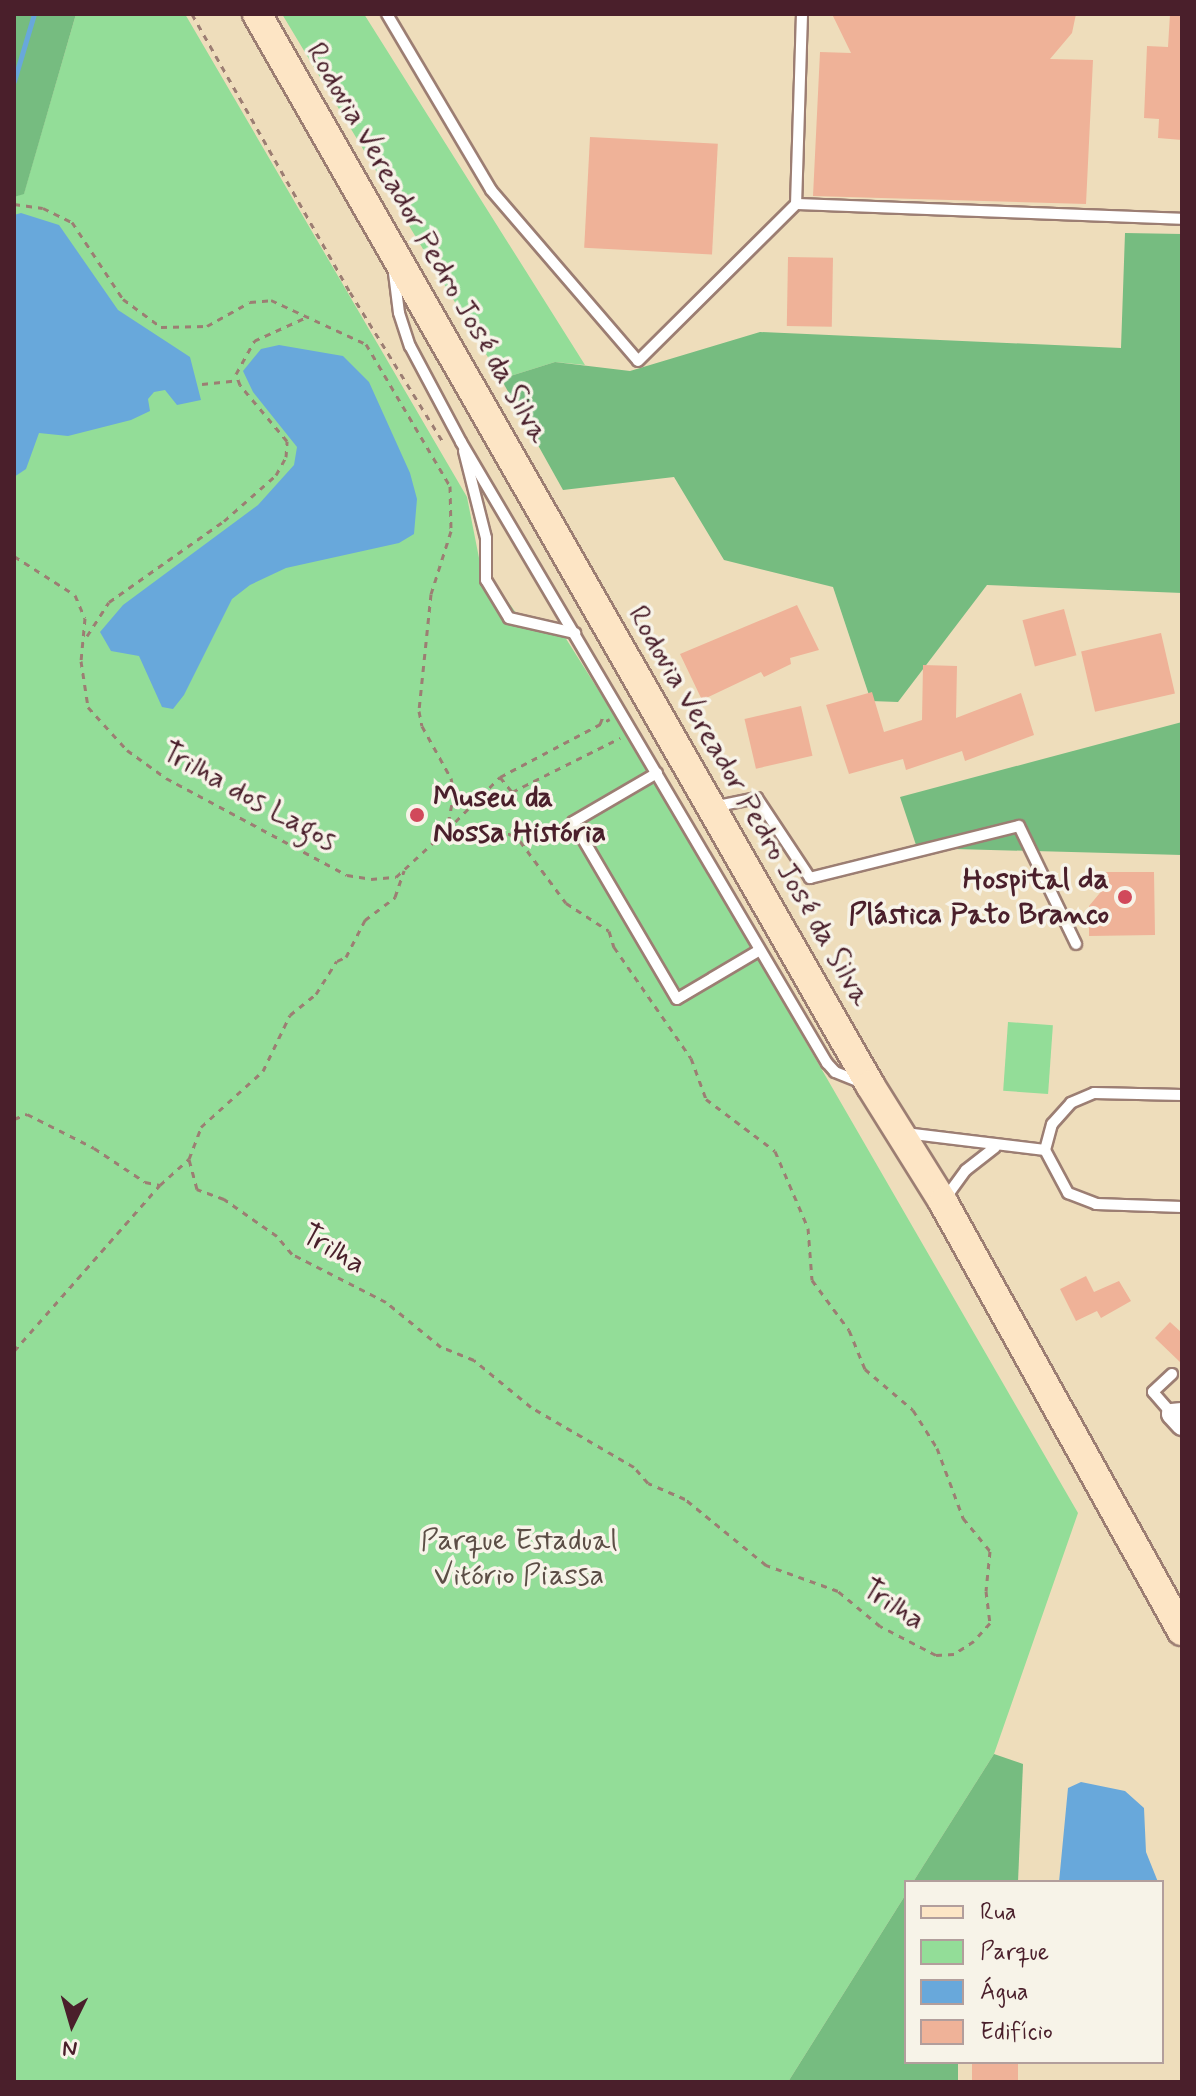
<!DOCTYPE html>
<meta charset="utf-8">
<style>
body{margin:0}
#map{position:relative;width:1196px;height:2096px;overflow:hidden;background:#edb;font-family:Mynerve,sans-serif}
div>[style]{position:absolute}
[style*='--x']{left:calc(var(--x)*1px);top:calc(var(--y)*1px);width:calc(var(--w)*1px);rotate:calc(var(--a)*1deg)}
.green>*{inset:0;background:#93dd98;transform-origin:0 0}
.forest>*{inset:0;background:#76bc80}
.water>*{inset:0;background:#68a8db}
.stream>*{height:5px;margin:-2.5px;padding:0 2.5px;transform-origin:2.5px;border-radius:2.5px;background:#68a8db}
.building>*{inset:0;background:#efb298;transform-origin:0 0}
.path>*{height:3px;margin-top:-1.5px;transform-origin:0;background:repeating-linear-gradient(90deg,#9c7e73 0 6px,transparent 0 12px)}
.roads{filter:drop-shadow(2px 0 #9c7e73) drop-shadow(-2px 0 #9c7e73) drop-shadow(0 2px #9c7e73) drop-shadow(0 -2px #9c7e73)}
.service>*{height:10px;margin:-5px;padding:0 5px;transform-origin:5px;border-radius:5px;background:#fff}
.minor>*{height:20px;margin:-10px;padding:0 10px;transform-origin:10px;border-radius:10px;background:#fff}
.secondary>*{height:28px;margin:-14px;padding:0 14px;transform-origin:14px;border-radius:14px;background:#fde5c5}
.dots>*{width:22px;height:22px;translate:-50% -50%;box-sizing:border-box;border:4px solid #f7f3e8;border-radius:50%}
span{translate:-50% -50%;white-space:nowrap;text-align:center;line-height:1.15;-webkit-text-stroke:7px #f7f3e8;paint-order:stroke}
.street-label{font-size:30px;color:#4a1f2b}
.poi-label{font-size:30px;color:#4a1f2b;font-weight:700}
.left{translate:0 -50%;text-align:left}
.right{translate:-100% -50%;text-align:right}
.park-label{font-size:30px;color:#5c4e46}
.frame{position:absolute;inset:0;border:16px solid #4a1f2b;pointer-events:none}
.legend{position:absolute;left:904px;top:1880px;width:260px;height:184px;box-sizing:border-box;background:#f7f3e8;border:2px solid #b29e9c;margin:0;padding:10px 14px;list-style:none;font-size:24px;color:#4a1f2b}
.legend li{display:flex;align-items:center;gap:16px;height:40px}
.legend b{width:40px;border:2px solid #b29e9c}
.north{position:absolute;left:32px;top:1984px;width:80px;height:80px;-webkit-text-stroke:6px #f7f3e8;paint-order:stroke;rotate:185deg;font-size:22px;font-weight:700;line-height:32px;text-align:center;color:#4a1f2b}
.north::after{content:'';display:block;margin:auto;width:28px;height:36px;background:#4a1f2b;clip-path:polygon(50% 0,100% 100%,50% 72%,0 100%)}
</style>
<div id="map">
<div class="green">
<i style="clip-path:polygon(76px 14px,185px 14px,467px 497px,480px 563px,519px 617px,558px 626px,647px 767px,1078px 1513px,994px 1754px,913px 1882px,906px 1882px,906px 1894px,788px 2082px,14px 2082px,14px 197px,24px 193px)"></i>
<i style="clip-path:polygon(282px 14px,364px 14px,585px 365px,555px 362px,501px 379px)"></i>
<i style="left:1008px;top:1022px;width:45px;height:69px;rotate:4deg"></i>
</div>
<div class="forest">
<i style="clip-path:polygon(14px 14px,76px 14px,24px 194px,14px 197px)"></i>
<i style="clip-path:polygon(1125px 233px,1182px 234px,1182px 593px,987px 585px,898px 702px,871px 701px,833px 587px,724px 560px,674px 477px,563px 490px,501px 379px,555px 362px,630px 371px,760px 332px,1121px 348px)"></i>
<i style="clip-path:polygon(1182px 722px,1182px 855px,917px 848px,900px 797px)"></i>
<i style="clip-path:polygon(994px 1754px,1023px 1764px,1018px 1882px,913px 1882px)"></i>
<i style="clip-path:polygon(906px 1894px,906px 2062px,958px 2062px,958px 2082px,788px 2082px)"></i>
</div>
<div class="water">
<i style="clip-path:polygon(21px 213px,59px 225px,118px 310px,190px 357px,201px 400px,177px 405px,165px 390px,154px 392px,148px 399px,150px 411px,131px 420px,68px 436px,39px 433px,26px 469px,14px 477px,14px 215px)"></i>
<i style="clip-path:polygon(279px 345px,343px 356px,369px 382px,410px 473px,417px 499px,414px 534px,399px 543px,286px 568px,250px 585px,232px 599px,184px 695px,173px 709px,162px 707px,139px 656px,111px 651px,100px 632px,123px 605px,258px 505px,294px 465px,297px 447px,253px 392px,243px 371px,261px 349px)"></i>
<i style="clip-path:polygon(1081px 1782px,1125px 1791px,1144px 1808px,1146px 1852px,1158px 1882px,1059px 1882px,1068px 1788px)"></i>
</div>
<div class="stream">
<i style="--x:14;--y:81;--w:70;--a:-73.4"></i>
</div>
<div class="building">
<i style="clip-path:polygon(832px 14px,1076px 14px,1072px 33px,1050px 59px,1093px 60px,1086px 204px,813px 196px,820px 52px,851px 53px)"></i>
<i style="clip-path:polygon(1170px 14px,1182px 14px,1182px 140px,1158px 138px,1159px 119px,1144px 118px,1147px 46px,1168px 47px)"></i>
<i style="left:590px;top:137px;width:128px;height:111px;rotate:3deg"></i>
<i style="left:788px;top:257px;width:45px;height:69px;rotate:1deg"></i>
<i style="clip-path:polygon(797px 605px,819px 650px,790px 658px,791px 664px,764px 677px,761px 672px,702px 700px,680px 654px)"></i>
<i style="left:1064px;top:609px;width:48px;height:43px;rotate:75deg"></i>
<i style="left:1161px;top:633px;width:62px;height:82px;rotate:77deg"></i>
<i style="clip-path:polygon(923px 665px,957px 666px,956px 718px,1021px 693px,1034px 735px,965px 761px,962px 751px,906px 770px,903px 759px,849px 774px,826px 705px,872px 692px,884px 732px,922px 720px)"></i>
<i style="left:801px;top:706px;width:51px;height:58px;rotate:77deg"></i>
<i style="clip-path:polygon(1104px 872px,1154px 872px,1155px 935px,1089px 936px,1089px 906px,1104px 888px)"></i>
<i style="clip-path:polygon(1086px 1276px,1094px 1292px,1119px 1281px,1131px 1301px,1101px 1318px,1097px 1311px,1076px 1321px,1060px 1289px)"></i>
<i style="clip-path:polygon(1170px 1322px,1182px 1333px,1182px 1364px,1155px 1338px)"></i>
<i style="left:972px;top:2062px;width:46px;height:20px"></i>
</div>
<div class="path">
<i style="--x:192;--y:14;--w:320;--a:60.4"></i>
<i style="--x:350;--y:292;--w:176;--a:58.2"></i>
<i style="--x:14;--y:204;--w:29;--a:8"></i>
<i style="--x:43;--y:208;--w:32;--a:26"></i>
<i style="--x:72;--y:222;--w:92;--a:56.5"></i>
<i style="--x:123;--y:299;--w:47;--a:36.4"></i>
<i style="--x:161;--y:327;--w:46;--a:-1.2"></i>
<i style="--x:207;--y:326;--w:49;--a:-29.2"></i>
<i style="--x:250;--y:302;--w:21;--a:-5"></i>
<i style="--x:271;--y:300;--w:105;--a:24.9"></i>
<i style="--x:366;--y:344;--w:165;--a:59.4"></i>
<i style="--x:450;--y:486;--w:45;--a:88.7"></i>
<i style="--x:451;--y:531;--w:66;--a:107.6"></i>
<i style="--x:431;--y:594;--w:118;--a:95.9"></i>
<i style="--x:419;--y:711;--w:15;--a:79"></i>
<i style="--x:422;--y:726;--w:60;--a:60.9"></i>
<i style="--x:451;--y:778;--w:15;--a:79"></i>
<i style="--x:454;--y:793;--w:38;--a:101"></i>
<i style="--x:202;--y:384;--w:36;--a:-6"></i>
<i style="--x:14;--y:556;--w:72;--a:32.6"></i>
<i style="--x:75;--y:595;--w:25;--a:67"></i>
<i style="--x:85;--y:618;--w:43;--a:95.3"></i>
<i style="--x:81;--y:661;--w:47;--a:81.3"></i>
<i style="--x:88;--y:707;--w:58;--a:47.8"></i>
<i style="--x:127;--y:750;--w:48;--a:35.7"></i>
<i style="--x:166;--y:778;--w:205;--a:28.2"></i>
<i style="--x:347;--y:875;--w:24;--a:9"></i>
<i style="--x:371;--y:879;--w:25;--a:-5"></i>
<i style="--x:396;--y:877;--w:69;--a:-42.7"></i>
<i style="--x:447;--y:830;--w:51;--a:-3.4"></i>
<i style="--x:498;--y:827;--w:26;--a:32"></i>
<i style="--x:520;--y:841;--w:77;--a:53.4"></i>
<i style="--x:566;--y:903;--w:51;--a:33.1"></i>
<i style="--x:609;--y:931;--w:17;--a:73"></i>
<i style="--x:614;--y:947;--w:135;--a:55.3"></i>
<i style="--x:691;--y:1058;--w:44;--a:69.9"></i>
<i style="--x:706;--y:1099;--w:86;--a:37"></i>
<i style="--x:775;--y:1151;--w:84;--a:66.8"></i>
<i style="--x:808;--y:1228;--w:52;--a:85.6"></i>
<i style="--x:812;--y:1280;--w:62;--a:53.5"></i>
<i style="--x:849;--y:1330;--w:42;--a:67.7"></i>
<i style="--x:865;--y:1369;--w:63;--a:40.5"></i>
<i style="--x:913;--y:1410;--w:45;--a:57.7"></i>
<i style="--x:937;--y:1448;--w:75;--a:69.6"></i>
<i style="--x:963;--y:1518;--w:43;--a:50.7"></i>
<i style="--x:990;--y:1551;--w:40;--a:95.7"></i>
<i style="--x:986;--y:1591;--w:32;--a:83"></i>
<i style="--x:990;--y:1623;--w:24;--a:132"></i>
<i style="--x:974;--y:1641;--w:24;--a:147"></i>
<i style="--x:954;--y:1654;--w:18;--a:177"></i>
<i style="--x:936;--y:1655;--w:63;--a:-152.6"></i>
<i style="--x:880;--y:1626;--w:55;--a:-140.2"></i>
<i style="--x:838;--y:1591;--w:77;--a:-160.1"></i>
<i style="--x:766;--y:1565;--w:104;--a:-140.8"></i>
<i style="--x:685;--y:1499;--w:40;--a:-156.6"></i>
<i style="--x:648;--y:1483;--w:21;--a:-131"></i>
<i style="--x:634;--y:1467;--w:119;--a:-149.8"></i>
<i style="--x:531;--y:1407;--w:74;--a:-140.5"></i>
<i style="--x:474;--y:1360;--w:35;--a:-158"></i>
<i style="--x:441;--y:1347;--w:71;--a:-140.7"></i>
<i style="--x:386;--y:1302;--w:106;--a:-152.9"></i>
<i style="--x:292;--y:1254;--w:23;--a:-130"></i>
<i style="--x:277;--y:1236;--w:65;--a:-145.1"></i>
<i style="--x:224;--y:1199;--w:29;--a:-160"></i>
<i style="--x:197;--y:1189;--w:31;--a:-105"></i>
<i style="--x:189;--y:1159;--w:34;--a:-69"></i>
<i style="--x:201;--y:1127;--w:84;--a:-42.1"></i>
<i style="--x:263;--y:1071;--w:62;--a:-64.3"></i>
<i style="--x:290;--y:1015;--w:33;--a:-39"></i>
<i style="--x:316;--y:994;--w:39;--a:-58"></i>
<i style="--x:337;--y:961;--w:10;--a:-24"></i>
<i style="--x:346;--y:957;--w:42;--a:-62.8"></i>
<i style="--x:365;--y:920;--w:38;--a:-37"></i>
<i style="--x:395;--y:897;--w:28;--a:-71"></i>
<i style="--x:87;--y:636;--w:40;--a:-57.1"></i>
<i style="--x:109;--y:602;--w:141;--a:-35.2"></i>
<i style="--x:224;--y:521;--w:69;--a:-41.5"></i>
<i style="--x:276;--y:475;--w:21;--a:-61"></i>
<i style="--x:286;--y:457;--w:16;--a:-86"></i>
<i style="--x:287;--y:441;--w:73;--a:-130"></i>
<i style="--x:240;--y:385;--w:12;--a:-110"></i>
<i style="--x:236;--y:374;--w:38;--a:-61"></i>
<i style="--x:254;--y:341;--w:60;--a:-24.4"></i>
<i style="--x:600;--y:724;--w:11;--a:-68"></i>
<i style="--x:500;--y:777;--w:19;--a:51"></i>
<i style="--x:512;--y:792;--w:121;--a:-26.6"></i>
<i style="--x:447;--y:830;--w:75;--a:-45"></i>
<i style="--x:500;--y:777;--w:124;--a:-27.8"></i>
<i style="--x:14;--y:1119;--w:14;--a:-21"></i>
<i style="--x:27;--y:1114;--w:75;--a:26.9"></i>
<i style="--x:94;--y:1148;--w:61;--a:33.7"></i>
<i style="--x:145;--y:1182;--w:15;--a:11"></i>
<i style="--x:14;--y:1351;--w:221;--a:-48.7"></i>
<i style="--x:160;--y:1185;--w:39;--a:-42"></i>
</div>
<div class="roads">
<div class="service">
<i style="--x:387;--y:14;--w:204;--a:59.4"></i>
<i style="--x:491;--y:190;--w:225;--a:49.3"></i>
<i style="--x:638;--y:361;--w:223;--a:-44.8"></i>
<i style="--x:802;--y:14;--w:190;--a:91.8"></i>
<i style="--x:796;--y:204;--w:386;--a:2.2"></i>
<i style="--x:394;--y:273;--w:40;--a:82.9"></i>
<i style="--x:399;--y:313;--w:35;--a:72"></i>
<i style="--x:410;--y:346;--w:109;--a:62"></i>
<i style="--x:461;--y:442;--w:721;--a:59.49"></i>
<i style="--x:827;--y:1063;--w:12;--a:48"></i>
<i style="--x:835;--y:1072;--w:27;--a:22"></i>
<i style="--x:464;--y:451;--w:90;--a:75.8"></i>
<i style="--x:486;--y:538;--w:42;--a:90"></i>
<i style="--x:486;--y:580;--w:44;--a:58.8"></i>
<i style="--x:509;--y:618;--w:68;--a:12.8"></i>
<i style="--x:657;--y:773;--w:97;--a:149.7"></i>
<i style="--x:573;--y:822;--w:205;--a:59.6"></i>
<i style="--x:677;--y:999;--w:96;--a:-30.6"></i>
<i style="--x:713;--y:807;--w:45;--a:-11.6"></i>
<i style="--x:757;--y:798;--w:96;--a:56.5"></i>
<i style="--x:810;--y:878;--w:215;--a:-14"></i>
<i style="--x:1019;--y:826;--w:131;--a:64.2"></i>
<i style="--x:1182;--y:1095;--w:88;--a:-178.7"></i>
<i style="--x:1094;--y:1093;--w:25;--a:157"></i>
<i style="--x:1071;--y:1103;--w:28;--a:132"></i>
<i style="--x:1052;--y:1124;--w:27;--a:105"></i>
<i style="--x:1045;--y:1150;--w:49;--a:61.9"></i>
<i style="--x:1068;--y:1193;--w:30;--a:21"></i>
<i style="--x:1096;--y:1204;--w:86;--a:2"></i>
<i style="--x:905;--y:1133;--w:141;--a:6.9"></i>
<i style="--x:944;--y:1200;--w:37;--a:-54"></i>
<i style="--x:966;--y:1170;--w:37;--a:-38"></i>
<i style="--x:1172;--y:1374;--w:26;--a:137"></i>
<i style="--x:1153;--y:1392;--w:29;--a:49"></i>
</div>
<div class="minor">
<i style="--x:1182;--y:1413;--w:10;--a:174"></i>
<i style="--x:1172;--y:1414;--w:15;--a:48"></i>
</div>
<div class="secondary">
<i style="--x:257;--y:14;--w:1234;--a:60.21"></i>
<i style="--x:870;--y:1085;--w:138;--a:58"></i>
<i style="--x:943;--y:1202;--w:491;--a:60.9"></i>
</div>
</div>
<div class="dots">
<i style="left:417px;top:815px;background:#d1495b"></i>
<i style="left:1125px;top:897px;background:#d1495b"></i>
</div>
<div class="street-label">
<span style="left:427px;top:243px;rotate:60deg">Rodovia Vereador Pedro José da Silva</span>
<span style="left:249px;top:797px;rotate:29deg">Trilha dos Lagos</span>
<span style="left:749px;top:806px;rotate:60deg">Rodovia Vereador Pedro José da Silva</span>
<span style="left:333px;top:1250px;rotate:31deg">Trilha</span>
<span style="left:893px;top:1605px;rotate:34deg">Trilha</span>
</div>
<div class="poi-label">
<span class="left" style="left:433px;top:815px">Museu da<br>Nossa História</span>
<span class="right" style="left:1109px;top:897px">Hospital da<br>Plástica Pato Branco</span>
</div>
<div class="park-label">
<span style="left:519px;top:1558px">Parque Estadual<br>Vitório Piassa</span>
</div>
<div class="frame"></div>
<ul class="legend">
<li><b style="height:10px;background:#fde5c5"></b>Rua</li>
<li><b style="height:22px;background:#93dd98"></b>Parque</li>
<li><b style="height:22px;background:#68a8db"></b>Água</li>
<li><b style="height:22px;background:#efb298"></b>Edifício</li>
</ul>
<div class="north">N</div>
</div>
